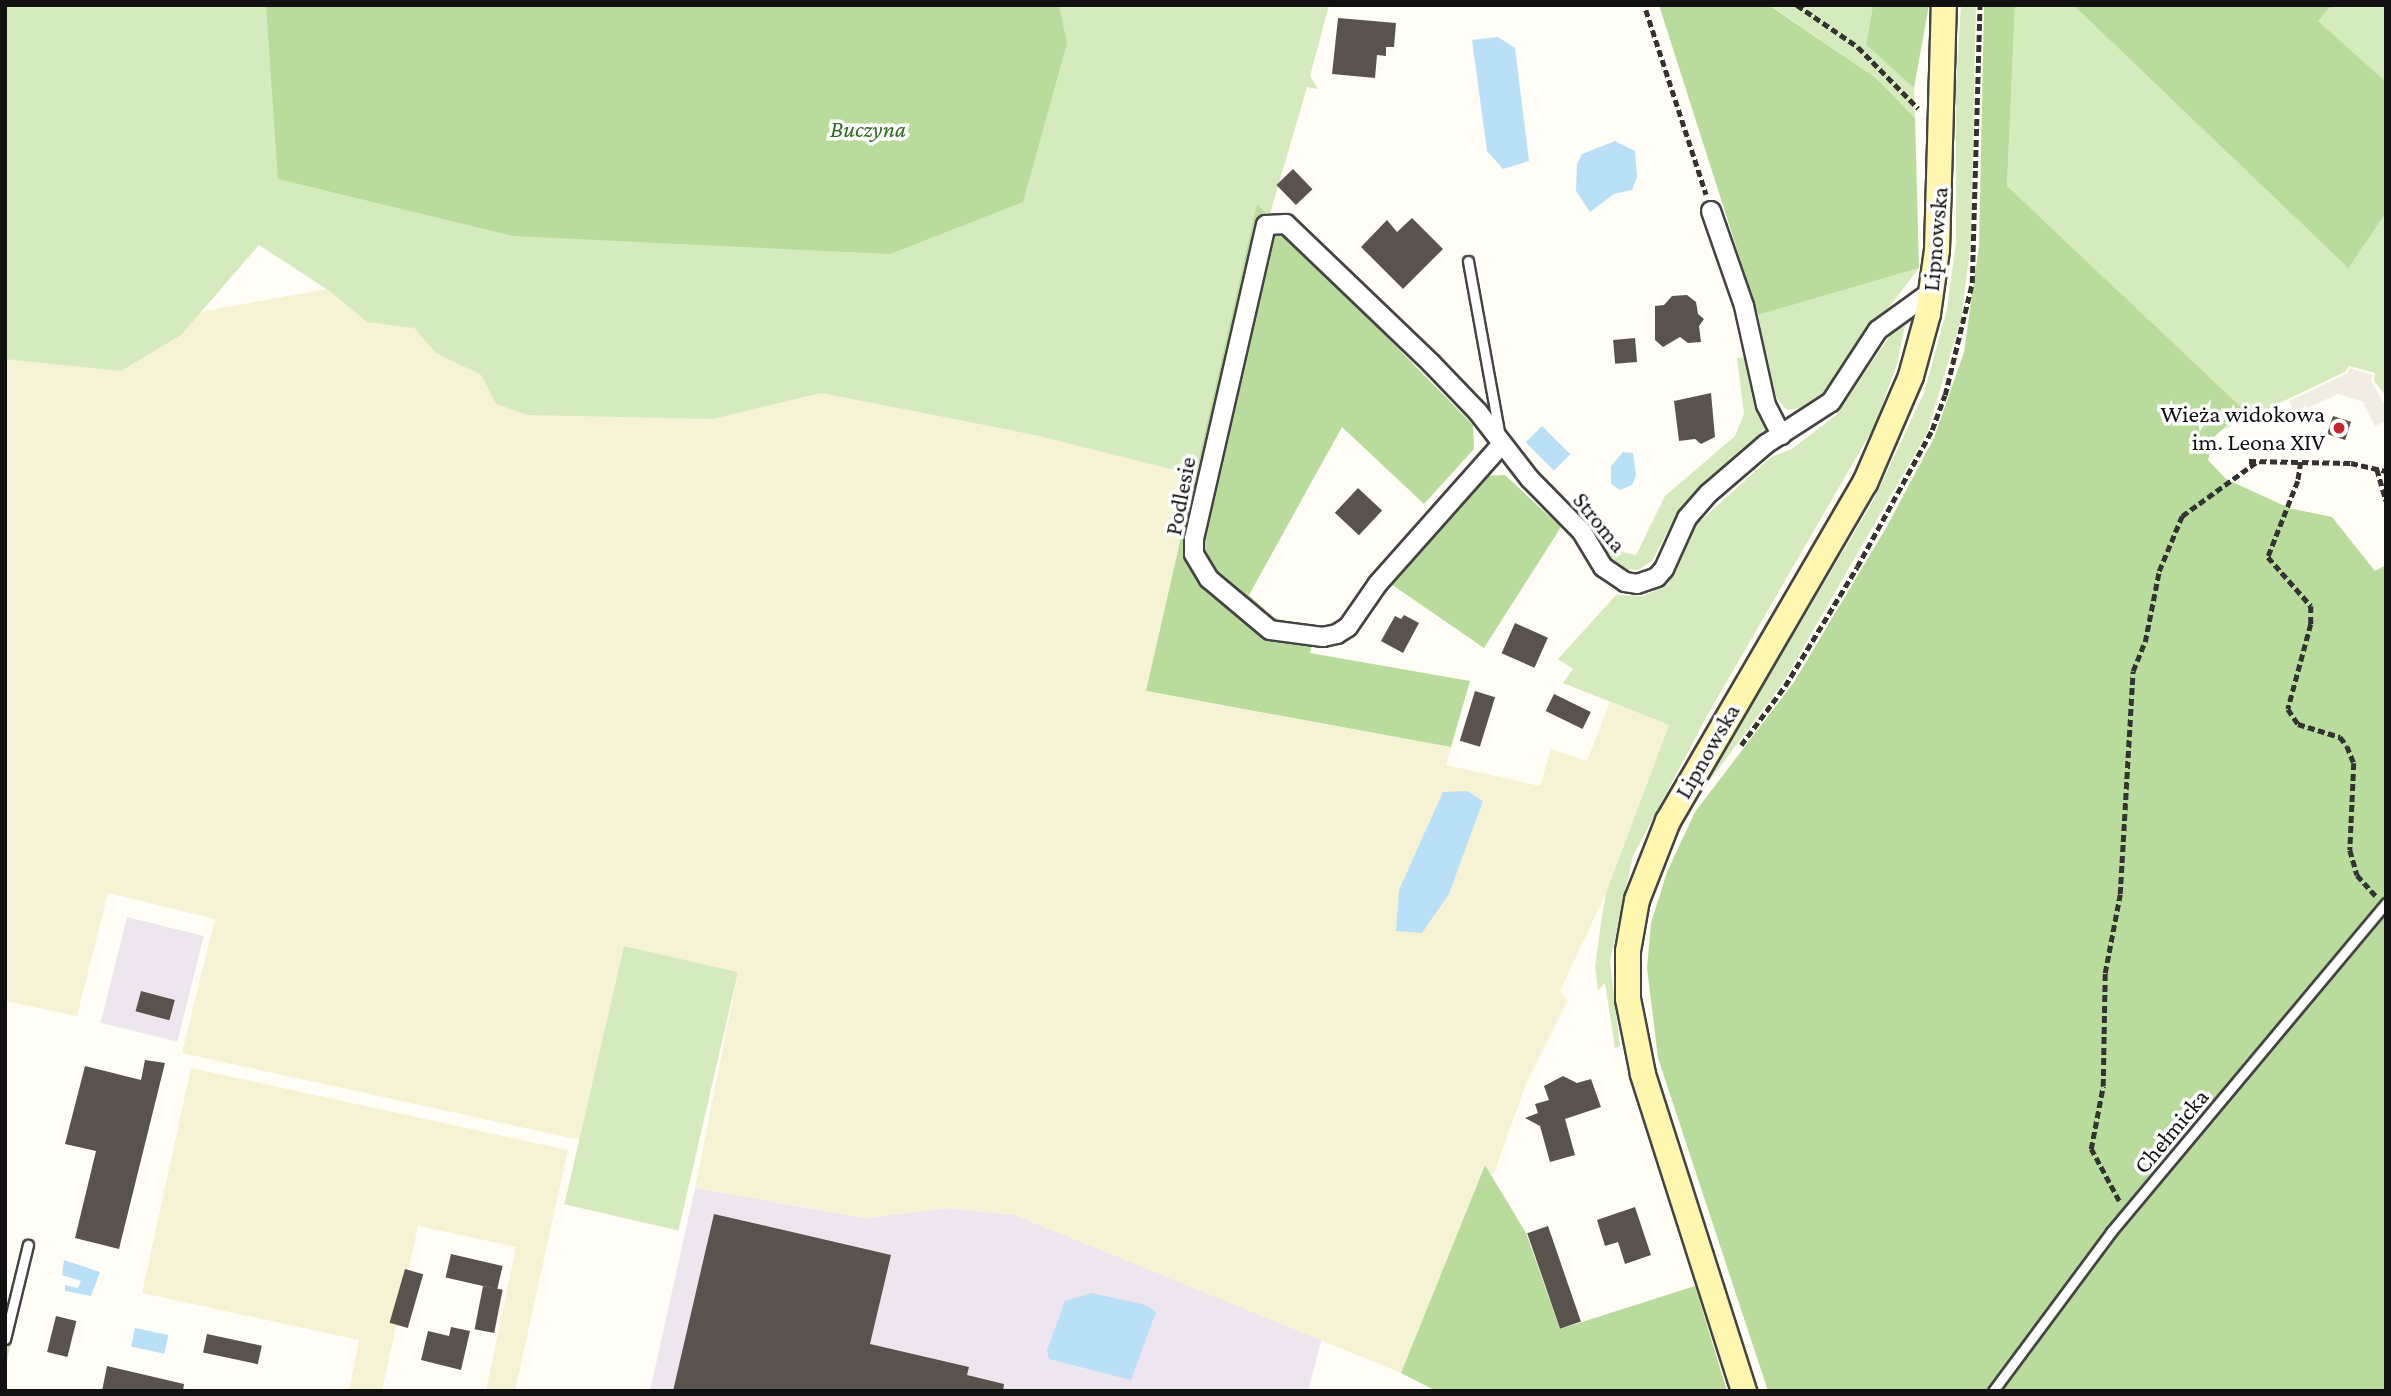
<!DOCTYPE html>
<meta charset="utf-8">
<style>
body{margin:0}
#map{position:relative;width:2391px;height:1396px;overflow:hidden;background:#fffdf5;font-family:"Crimson Pro",serif}
div>[style]{position:absolute}
[style*='--x']{left:calc(var(--x)*1px);top:calc(var(--y)*1px);width:calc(var(--w)*1px);rotate:calc(var(--a)*1deg)}
.industrial>*{inset:0;background:#eee6ef;transform-origin:0 0}
.farmland>*{inset:0;background:#f6f3d4}
.green>*{inset:0;background:#d5ebbd;transform-origin:0 0}
.forest>*{inset:0;background:#b9dc9c}
.plaza>*{inset:0;background:#f1ede2}
.water>*{inset:0;background:#b9e0f7;transform-origin:0 0}
.building>*{inset:0;background:#5a524d;transform-origin:0 0}
.path>*{height:4.5px;margin-top:-2.25px;transform-origin:0;background:repeating-linear-gradient(90deg,#333 0 7px,transparent 0 10.5px)}
.roads{filter:drop-shadow(2px 0 #444) drop-shadow(-2px 0 #444) drop-shadow(0 2px #444) drop-shadow(0 -2px #444)}
.service>*{height:9px;margin:-4.5px;padding:0 4.5px;transform-origin:4.5px;border-radius:4.5px;background:#fff}
.minor>*{height:18px;margin:-9px;padding:0 9px;transform-origin:9px;border-radius:9px;background:#fff}
.secondary>*{height:24px;margin:-12px;padding:0 12px;transform-origin:12px;border-radius:12px;background:#fff6b0}
.dots>*{width:19px;height:19px;translate:-50% -50%;box-sizing:border-box;border:4px solid #fff;border-radius:50%}
span{translate:-50% -50%;white-space:nowrap;text-align:center;line-height:1.15;-webkit-text-stroke:7px #fff;paint-order:stroke}
.park-label{font-size:24px;color:#2f6b1f;font-style:italic}
.street-label{font-size:24px;color:#111}
.poi-label{font-size:24px;color:#111}
.right{translate:-100% -50%;text-align:right}
.frame{position:absolute;inset:0;border:7px solid #111;pointer-events:none}
</style>
<div id="map">
<div class="industrial">
<i style="left:127px;top:917px;width:79px;height:109px;rotate:14deg"></i>
<i style="clip-path:polygon(695px 1188px,866px 1218px,947px 1208px,1015px 1215px,1322px 1338px,1308px 1391px,650px 1391px)"></i>
</div>
<div class="farmland">
<i style="clip-path:polygon(372px 281px,436px 353px,481px 375px,496px 404px,713px 419px,821px 393px,1054px 439px,1195px 474px,1147px 692px,1451px 747px,1446px 765px,1540px 786px,1551px 749px,1587px 761px,1610px 702px,1669px 725px,1606px 893px,1560px 991px,1568px 1000px,1526px 1084px,1493px 1176px,1484px 1166px,1401px 1373px,1015px 1215px,947px 1208px,866px 1218px,695px 1188px,738px 973px,624px 946px,580px 1140px,182px 1053px,215px 919px,108px 893px,77px 1016px,5px 1001px,5px 333px,193px 313px)"></i>
<i style="clip-path:polygon(191px 1068px,568px 1150px,515px 1391px,486px 1391px,516px 1247px,418px 1226px,382px 1391px,349px 1391px,359px 1340px,142px 1293px)"></i>
</div>
<div class="green">
<i style="clip-path:polygon(5px 5px,1329px 5px,1310px 76px,1318px 89px,1307px 87px,1270px 214px,1223px 482px,1039px 436px,821px 393px,713px 419px,528px 415px,496px 404px,481px 375px,436px 353px,414px 328px,367px 322px,331px 292px,259px 245px,181px 335px,121px 371px,5px 359px)"></i>
<i style="clip-path:polygon(1770px 5px,1873px 5px,1866px 45px,1914px 88px,1915px 118px,1876px 78px)"></i>
<i style="clip-path:polygon(1961px 5px,1976px 5px,1971px 242px,1961px 319px,1927px 433px,1782px 684px,1695px 800px,1873px 501px,1924px 393px,1947px 309px,1956px 242px,1956px 82px)"></i>
<i style="clip-path:polygon(2015px 5px,2073px 5px,2347px 267px,2386px 213px,2386px 396px,2374px 381px,2375px 373px,2349px 366px,2345px 372px,2223px 430px,2244px 411px,2007px 186px)"></i>
<i style="clip-path:polygon(2332px 5px,2386px 5px,2386px 82px,2317px 21px)"></i>
<i style="clip-path:polygon(1919px 268px,1825px 391px,1806px 407px,1787px 410px,1777px 399px,1767px 372px,1758px 315px)"></i>
<i style="clip-path:polygon(1905px 326px,1897px 364px,1875px 425px,1708px 714px,1633px 856px,1610px 961px,1620px 1047px,1615px 1048px,1605px 983px,1598px 990px,1595px 967px,1601px 923px,1606px 893px,1669px 725px,1563px 683px,1573px 669px,1558px 659px,1616px 595px,1644px 596px,1668px 584px,1696px 525px,1771px 457px,1792px 449px,1836px 415px,1893px 331px)"></i>
<i style="clip-path:polygon(1746px 357px,1768px 429px,1679px 510px,1652px 561px,1638px 570px,1621px 569px,1605px 553px,1609px 549px,1636px 555px,1665px 496px,1735px 436px,1744px 414px,1737px 358px)"></i>
<i style="left:624px;top:946px;width:117px;height:265px;rotate:13deg"></i>
<i style="clip-path:polygon(25px 1275px,28px 1275px,5px 1369px,5px 1358px)"></i>
</div>
<div class="forest">
<i style="clip-path:polygon(266px 5px,1059px 5px,1067px 43px,1023px 202px,890px 254px,513px 236px,278px 179px)"></i>
<i style="clip-path:polygon(1659px 5px,1769px 5px,1876px 78px,1915px 118px,1919px 268px,1758px 315px)"></i>
<i style="clip-path:polygon(1873px 5px,1929px 5px,1914px 88px,1866px 45px)"></i>
<i style="clip-path:polygon(1984px 5px,2015px 5px,2007px 186px,2244px 410px,2214px 437px,2208px 460px,2226px 479px,2289px 508px,2332px 517px,2375px 571px,2386px 565px,2386px 1391px,1768px 1391px,1658px 1058px,1647px 968px,1651px 923px,1667px 872px,1695px 812px,1794px 682px,1886px 528px,1934px 438px,1964px 352px,1979px 246px)"></i>
<i style="clip-path:polygon(2073px 5px,2332px 5px,2318px 21px,2386px 82px,2386px 213px,2348px 268px)"></i>
<i style="clip-path:polygon(1257px 204px,1473px 425px,1474px 449px,1424px 504px,1342px 427px,1249px 595px,1274px 618px,1316px 627px,1310px 653px,1470px 681px,1451px 747px,1146px 691px)"></i>
<i style="clip-path:polygon(1505px 475px,1561px 527px,1484px 648px,1388px 582px,1486px 476px)"></i>
<i style="clip-path:polygon(1485px 1165px,1526px 1233px,1560px 1329px,1695px 1286px,1727px 1391px,1436px 1391px,1401px 1373px)"></i>
</div>
<div class="plaza">
<i style="clip-path:polygon(2349px 368px,2373px 375px,2371px 380px,2386px 408px,2386px 421px,2375px 426px,2363px 402px,2338px 394px,2294px 414px,2289px 401px,2348px 373px)"></i>
</div>
<div class="water">
<i style="clip-path:polygon(1498px 37px,1515px 48px,1529px 161px,1503px 169px,1487px 151px,1472px 40px)"></i>
<i style="clip-path:polygon(1615px 141px,1635px 151px,1637px 177px,1632px 190px,1614px 194px,1590px 212px,1576px 191px,1577px 164px,1582px 154px)"></i>
<i style="left:1542px;top:426px;width:40px;height:23px;rotate:45deg"></i>
<i style="clip-path:polygon(1623px 452px,1633px 453px,1636px 475px,1632px 485px,1620px 490px,1611px 484px,1611px 466px)"></i>
<i style="clip-path:polygon(1467px 791px,1483px 801px,1449px 894px,1422px 933px,1396px 931px,1399px 890px,1443px 792px)"></i>
<i style="clip-path:polygon(64px 1260px,100px 1272px,91px 1296px,65px 1291px,65px 1285px,78px 1288px,81px 1281px,62px 1275px)"></i>
<i style="clip-path:polygon(1092px 1293px,1146px 1305px,1156px 1312px,1131px 1380px,1049px 1359px,1047px 1350px,1065px 1301px)"></i>
<i style="left:135px;top:1328px;width:34px;height:19px;rotate:12deg"></i>
</div>
<div class="building">
<i style="clip-path:polygon(1338px 18px,1396px 23px,1394px 47px,1386px 47px,1386px 56px,1377px 55px,1375px 78px,1332px 74px)"></i>
<i style="left:1293px;top:169px;width:28px;height:23px;rotate:46deg"></i>
<i style="clip-path:polygon(1412px 218px,1443px 249px,1403px 289px,1361px 247px,1387px 220px,1397px 232px)"></i>
<i style="clip-path:polygon(1687px 295px,1696px 302px,1698px 314px,1704px 319px,1699px 326px,1701px 342px,1688px 343px,1680px 337px,1663px 347px,1655px 340px,1655px 306px,1664px 305px,1672px 296px)"></i>
<i style="left:1635px;top:338px;width:24px;height:22px;rotate:85deg"></i>
<i style="clip-path:polygon(1711px 393px,1715px 437px,1701px 444px,1695px 439px,1679px 441px,1674px 401px)"></i>
<i style="left:2333px;top:416px;width:19px;height:19px;rotate:18deg"></i>
<i style="left:1358px;top:488px;width:33px;height:34px;rotate:43deg"></i>
<i style="clip-path:polygon(1404px 615px,1419px 623px,1403px 653px,1381px 641px,1395px 616px,1401px 619px)"></i>
<i style="left:1515px;top:623px;width:36px;height:33px;rotate:24deg"></i>
<i style="left:1475px;top:691px;width:21px;height:52px;rotate:17deg"></i>
<i style="left:1554px;top:694px;width:41px;height:19px;rotate:26deg"></i>
<i style="left:141px;top:991px;width:35px;height:21px;rotate:15deg"></i>
<i style="clip-path:polygon(145px 1060px,165px 1063px,119px 1249px,75px 1238px,96px 1151px,65px 1144px,85px 1066px,141px 1080px)"></i>
<i style="clip-path:polygon(1563px 1076px,1577px 1083px,1591px 1079px,1601px 1107px,1565px 1119px,1575px 1155px,1550px 1162px,1540px 1126px,1525px 1118px,1538px 1113px,1535px 1104px,1549px 1100px,1544px 1086px)"></i>
<i style="clip-path:polygon(1635px 1207px,1651px 1255px,1625px 1264px,1618px 1242px,1605px 1246px,1597px 1220px)"></i>
<i style="clip-path:polygon(714px 1214px,891px 1255px,870px 1344px,969px 1367px,967px 1375px,1004px 1384px,1003px 1391px,673px 1391px)"></i>
<i style="left:1548px;top:1226px;width:101px;height:22px;rotate:71deg"></i>
<i style="left:451px;top:1254px;width:53px;height:24px;rotate:13deg"></i>
<i style="left:405px;top:1269px;width:19px;height:56px;rotate:16deg"></i>
<i style="left:483px;top:1286px;width:20px;height:44px;rotate:11deg"></i>
<i style="left:56px;top:1316px;width:21px;height:37px;rotate:14deg"></i>
<i style="clip-path:polygon(451px 1327px,470px 1331px,461px 1370px,421px 1360px,428px 1331px,449px 1336px)"></i>
<i style="left:207px;top:1334px;width:56px;height:19px;rotate:12deg"></i>
<i style="clip-path:polygon(107px 1366px,184px 1384px,183px 1391px,102px 1391px)"></i>
</div>
<div class="path">
<i style="--x:1797;--y:5;--w:74;--a:34.5"></i>
<i style="--x:1858;--y:47;--w:86;--a:45.5"></i>
<i style="--x:1646;--y:10;--w:194;--a:71.9"></i>
<i style="--x:2249;--y:461;--w:102;--a:1.1"></i>
<i style="--x:2351;--y:463;--w:36;--a:13"></i>
<i style="--x:2301;--y:462;--w:19;--a:99"></i>
<i style="--x:2298;--y:481;--w:82;--a:111.5"></i>
<i style="--x:2268;--y:557;--w:65;--a:48.7"></i>
<i style="--x:2311;--y:606;--w:18;--a:90"></i>
<i style="--x:2311;--y:624;--w:88;--a:105.1"></i>
<i style="--x:2288;--y:709;--w:18;--a:56"></i>
<i style="--x:2298;--y:724;--w:44;--a:17.2"></i>
<i style="--x:2340;--y:737;--w:11;--a:52"></i>
<i style="--x:2347;--y:746;--w:18;--a:68"></i>
<i style="--x:2354;--y:763;--w:87;--a:92.6"></i>
<i style="--x:2350;--y:850;--w:26;--a:74"></i>
<i style="--x:2357;--y:875;--w:28;--a:48"></i>
<i style="--x:2377;--y:469;--w:33;--a:74"></i>
<i style="--x:1741;--y:745;--w:74;--a:-53.3"></i>
<i style="--x:1785;--y:686;--w:139;--a:-58.8"></i>
<i style="--x:1857;--y:567;--w:156;--a:-61.3"></i>
<i style="--x:1932;--y:430;--w:37;--a:-70"></i>
<i style="--x:1945;--y:395;--w:115;--a:-76.4"></i>
<i style="--x:1972;--y:283;--w:278;--a:-88.4"></i>
<i style="--x:2119;--y:1201;--w:59;--a:-118.3"></i>
<i style="--x:2091;--y:1149;--w:64;--a:-79.2"></i>
<i style="--x:2103;--y:1086;--w:113;--a:-89"></i>
<i style="--x:2105;--y:973;--w:80;--a:-79.2"></i>
<i style="--x:2120;--y:894;--w:223;--a:-86.7"></i>
<i style="--x:2133;--y:671;--w:31;--a:-68"></i>
<i style="--x:2145;--y:642;--w:72;--a:-78.8"></i>
<i style="--x:2159;--y:571;--w:60;--a:-67.3"></i>
<i style="--x:2182;--y:516;--w:94;--a:-35.9"></i>
</div>
<div class="roads">
<div class="service">
<i style="--x:1468;--y:261;--w:174;--a:79.7"></i>
<i style="--x:5;--y:1339;--w:97;--a:-76.3"></i>
<i style="--x:1993;--y:1391;--w:198;--a:-53.4"></i>
<i style="--x:2111;--y:1232;--w:429;--a:-50.1"></i>
</div>
<div class="minor">
<i style="--x:1711;--y:211;--w:101;--a:70.8"></i>
<i style="--x:1744;--y:306;--w:101;--a:77.5"></i>
<i style="--x:1766;--y:405;--w:34;--a:63"></i>
<i style="--x:1502;--y:444;--w:188;--a:131.6"></i>
<i style="--x:1377;--y:585;--w:51;--a:124.6"></i>
<i style="--x:1348;--y:627;--w:13;--a:148"></i>
<i style="--x:1337;--y:634;--w:14;--a:168"></i>
<i style="--x:1323;--y:637;--w:53;--a:-172.5"></i>
<i style="--x:1270;--y:630;--w:80;--a:-140.1"></i>
<i style="--x:1209;--y:579;--w:29;--a:-121"></i>
<i style="--x:1194;--y:554;--w:15;--a:-90"></i>
<i style="--x:1194;--y:539;--w:322;--a:-77.1"></i>
<i style="--x:1266;--y:225;--w:20;--a:-3"></i>
<i style="--x:1286;--y:224;--w:201;--a:43.8"></i>
<i style="--x:1431;--y:363;--w:68;--a:46.2"></i>
<i style="--x:1478;--y:412;--w:85;--a:52.2"></i>
<i style="--x:1530;--y:479;--w:74;--a:45.5"></i>
<i style="--x:1582;--y:532;--w:41;--a:59"></i>
<i style="--x:1603;--y:567;--w:27;--a:34"></i>
<i style="--x:1625;--y:582;--w:12;--a:9"></i>
<i style="--x:1637;--y:584;--w:21;--a:-19"></i>
<i style="--x:1657;--y:577;--w:11;--a:-49"></i>
<i style="--x:1664;--y:569;--w:56;--a:-65.7"></i>
<i style="--x:1687;--y:518;--w:33;--a:-49"></i>
<i style="--x:1709;--y:493;--w:75;--a:-40.7"></i>
<i style="--x:1766;--y:444;--w:77;--a:-32.9"></i>
<i style="--x:1831;--y:402;--w:86;--a:-56.9"></i>
<i style="--x:1878;--y:330;--w:67;--a:-35.8"></i>
</div>
<div class="secondary">
<i style="--x:1744;--y:1391;--w:333;--a:-107.7"></i>
<i style="--x:1643;--y:1074;--w:76;--a:-101.3"></i>
<i style="--x:1628;--y:999;--w:48;--a:-90"></i>
<i style="--x:1628;--y:951;--w:52;--a:-80"></i>
<i style="--x:1637;--y:900;--w:85;--a:-68.6"></i>
<i style="--x:1668;--y:821;--w:391;--a:-59.8"></i>
<i style="--x:1865;--y:483;--w:116;--a:-66.7"></i>
<i style="--x:1911;--y:376;--w:64;--a:-74.7"></i>
<i style="--x:1928;--y:314;--w:65;--a:-82"></i>
<i style="--x:1937;--y:250;--w:245;--a:-88.4"></i>
</div>
</div>
<div class="dots">
<i style="left:2339px;top:428px;background:#c4262e"></i>
</div>
<div class="park-label">
<span style="left:868px;top:129px">Buczyna</span>
</div>
<div class="street-label">
<span style="left:1935px;top:239px;rotate:-85deg">Lipnowska</span>
<span style="left:1180px;top:496px;rotate:-79deg">Podlesie</span>
<span style="left:1600px;top:522px;rotate:51deg">Stroma</span>
<span style="left:1707px;top:751px;rotate:-60deg">Lipnowska</span>
<span style="left:2171px;top:1131px;rotate:-50deg">Chełmicka</span>
</div>
<div class="poi-label">
<span class="right" style="left:2325px;top:428px">Wieża widokowa<br>im. Leona XIV</span>
</div>
<div class="frame"></div>
</div>
